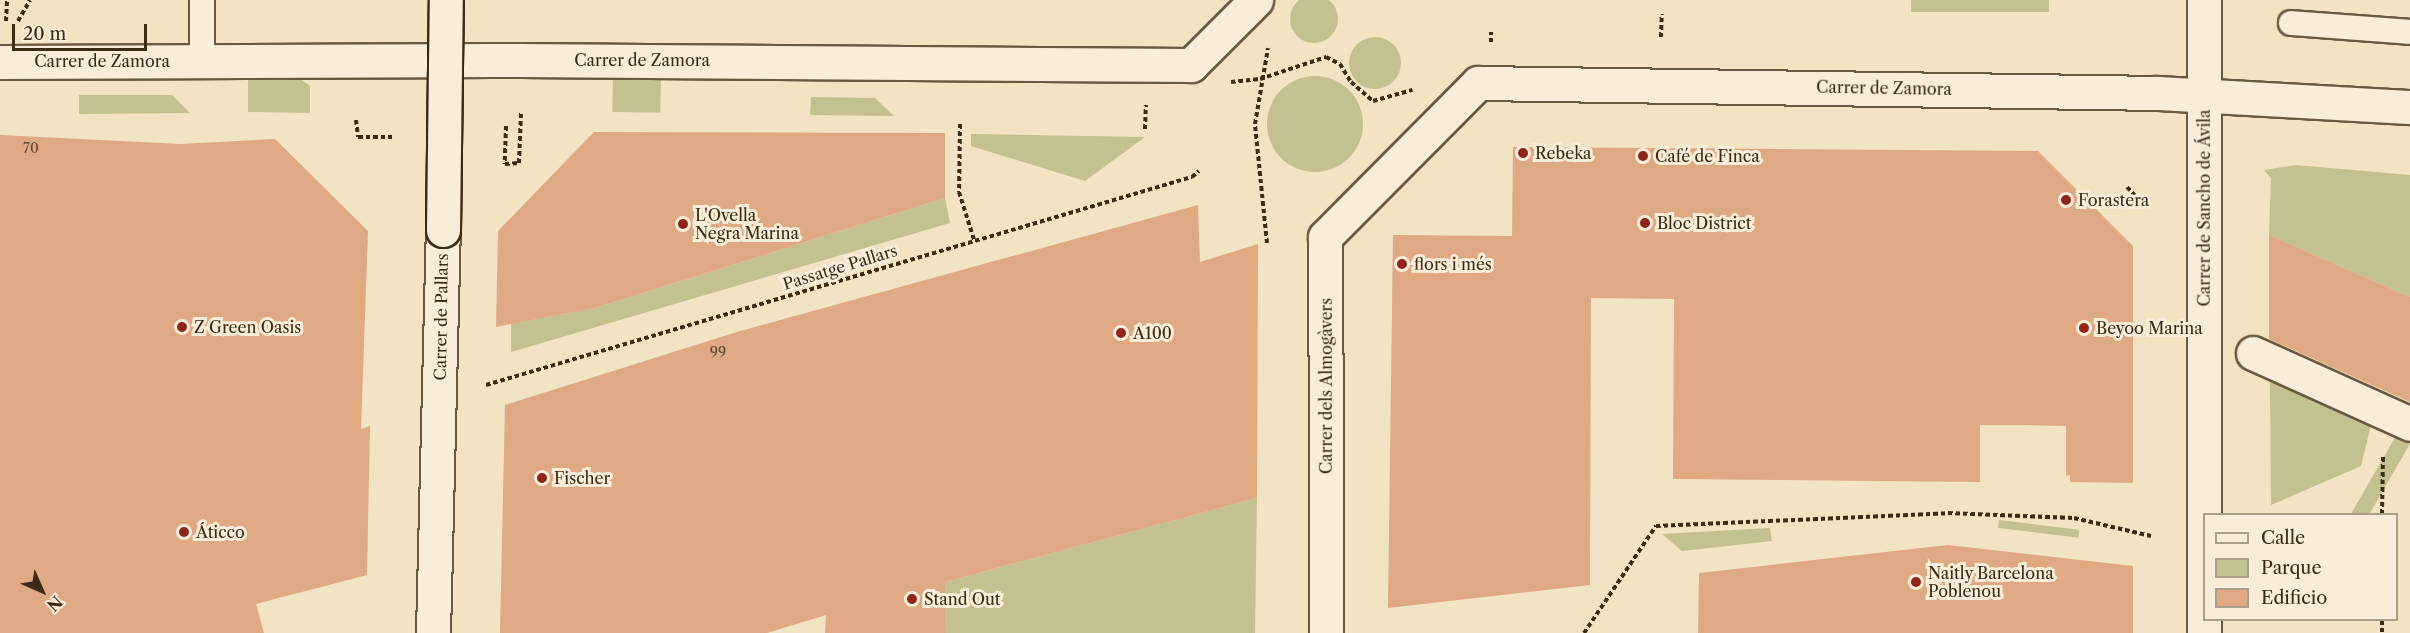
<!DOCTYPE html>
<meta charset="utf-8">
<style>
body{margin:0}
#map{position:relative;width:2410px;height:633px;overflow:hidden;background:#f2e3c3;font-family:"Libre Caslon Text",serif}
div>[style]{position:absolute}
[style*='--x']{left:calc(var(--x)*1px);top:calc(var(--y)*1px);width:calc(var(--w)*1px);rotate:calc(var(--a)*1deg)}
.green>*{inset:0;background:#c2c18f;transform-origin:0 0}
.round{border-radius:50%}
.building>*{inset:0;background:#dfa984}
.path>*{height:4px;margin-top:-2px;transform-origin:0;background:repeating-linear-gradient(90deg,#3c2b15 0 4.5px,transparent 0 7.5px)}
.roads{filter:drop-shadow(2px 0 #6a5940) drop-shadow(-2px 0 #6a5940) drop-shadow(0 2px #6a5940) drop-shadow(0 -2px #6a5940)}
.lane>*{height:24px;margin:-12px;padding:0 12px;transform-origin:12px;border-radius:12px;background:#f7edd8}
.street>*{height:33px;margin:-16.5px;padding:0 16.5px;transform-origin:16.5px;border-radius:16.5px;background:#f7edd8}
.secondary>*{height:33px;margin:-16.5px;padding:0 16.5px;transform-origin:16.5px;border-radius:16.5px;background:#f7edd8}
.bridges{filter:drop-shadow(2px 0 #3c2b15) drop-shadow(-2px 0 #3c2b15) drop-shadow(0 2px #3c2b15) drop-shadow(0 -2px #3c2b15)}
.secondary-bridge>*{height:33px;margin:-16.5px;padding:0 16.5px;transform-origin:16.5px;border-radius:16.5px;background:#f7edd8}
.dots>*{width:16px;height:16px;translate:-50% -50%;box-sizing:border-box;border:3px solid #f7edd8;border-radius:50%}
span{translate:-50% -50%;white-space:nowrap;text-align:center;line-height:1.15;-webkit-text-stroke:6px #f7edd8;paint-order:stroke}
.number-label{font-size:14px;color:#654a31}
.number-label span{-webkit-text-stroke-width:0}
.street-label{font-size:16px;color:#3c2b15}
.poi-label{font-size:16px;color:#3c2b15}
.left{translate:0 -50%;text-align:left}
.legend{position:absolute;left:2203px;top:513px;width:195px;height:108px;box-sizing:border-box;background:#f7edd8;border:2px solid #ac9f8a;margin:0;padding:8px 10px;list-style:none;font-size:18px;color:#3c2b15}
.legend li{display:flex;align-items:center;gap:12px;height:30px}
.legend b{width:30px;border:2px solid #ac9f8a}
.north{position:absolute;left:12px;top:561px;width:60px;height:60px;-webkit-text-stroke:4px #f7edd8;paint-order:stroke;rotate:135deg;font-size:16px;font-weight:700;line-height:24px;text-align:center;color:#3c2b15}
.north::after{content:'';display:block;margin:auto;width:21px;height:27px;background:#3c2b15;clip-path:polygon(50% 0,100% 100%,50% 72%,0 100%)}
.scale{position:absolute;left:12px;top:24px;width:135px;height:27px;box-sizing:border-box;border:3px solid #3c2b15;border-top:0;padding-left:8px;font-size:18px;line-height:21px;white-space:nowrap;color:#3c2b15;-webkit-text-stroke:4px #f7edd8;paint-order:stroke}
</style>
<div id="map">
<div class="green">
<i class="round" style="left:1290px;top:-5px;width:48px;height:48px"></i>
<i style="left:1911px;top:0;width:138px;height:12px"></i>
<i class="round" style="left:1349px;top:37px;width:52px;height:52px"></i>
<i class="round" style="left:1267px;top:76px;width:96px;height:96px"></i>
<i style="clip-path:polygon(248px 76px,298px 77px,310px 86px,310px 113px,248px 112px)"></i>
<i style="left:613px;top:76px;width:48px;height:36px;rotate:1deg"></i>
<i style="clip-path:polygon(79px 95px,172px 95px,190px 113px,79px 114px)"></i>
<i style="clip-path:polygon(811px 97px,875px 98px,894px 116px,810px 115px)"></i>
<i style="clip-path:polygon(971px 134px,1145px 137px,1085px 181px,971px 146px)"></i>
<i style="clip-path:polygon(2296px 165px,2410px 175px,2410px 297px,2269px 235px,2271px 178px,2264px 170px)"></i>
<i style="clip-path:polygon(945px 198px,950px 223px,511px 352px,511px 324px,595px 308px)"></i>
<i style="clip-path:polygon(2270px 379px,2371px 425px,2361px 466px,2271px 505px)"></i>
<i style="left:2396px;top:436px;width:16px;height:197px;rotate:30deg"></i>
<i style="clip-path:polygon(1257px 498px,1255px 633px,946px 633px,945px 582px)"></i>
<i style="left:1999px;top:520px;width:81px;height:8px;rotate:7deg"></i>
<i style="clip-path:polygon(1770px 528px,1772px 541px,1682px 551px,1662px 534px)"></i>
</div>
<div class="building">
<i style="clip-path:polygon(594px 132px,945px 133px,945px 198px,595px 308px,496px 327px,498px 231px)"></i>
<i style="clip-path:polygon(0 135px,181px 144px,275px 139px,368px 231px,361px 429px,370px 426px,367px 575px,256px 604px,264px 633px,0 633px)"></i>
<i style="clip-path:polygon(1513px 147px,2038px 151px,2133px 246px,2133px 483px,2070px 482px,2070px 475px,2066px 476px,2066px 426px,2022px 425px,1980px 425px,1980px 482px,1673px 479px,1674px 299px,1591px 298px,1590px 585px,1388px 608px,1393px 235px,1512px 236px)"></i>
<i style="clip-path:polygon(1198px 205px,1200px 262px,1258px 244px,1257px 498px,945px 582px,946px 633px,825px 633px,826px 615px,767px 633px,500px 633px,505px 405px,737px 332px)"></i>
<i style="clip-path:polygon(2269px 235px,2410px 297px,2410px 402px,2269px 339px)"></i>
<i style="clip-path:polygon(1948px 545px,2133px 566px,2133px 633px,1698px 633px,1699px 573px)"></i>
</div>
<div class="path">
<i style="--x:6;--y:21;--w:21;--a:-87"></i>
<i style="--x:18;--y:21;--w:24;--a:-60"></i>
<i style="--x:1661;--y:37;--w:23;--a:-88"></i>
<i style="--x:1491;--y:42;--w:10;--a:-90"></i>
<i style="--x:1231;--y:82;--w:29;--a:-6"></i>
<i style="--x:1260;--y:79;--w:70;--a:-18.4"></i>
<i style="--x:1326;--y:57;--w:16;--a:27"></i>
<i style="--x:1340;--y:64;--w:21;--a:59"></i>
<i style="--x:1351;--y:82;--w:29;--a:41"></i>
<i style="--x:1373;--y:101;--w:41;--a:-15.8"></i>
<i style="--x:356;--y:120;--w:17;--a:83"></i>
<i style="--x:358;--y:137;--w:34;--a:0"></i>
<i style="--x:960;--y:124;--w:68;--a:90.8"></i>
<i style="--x:959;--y:192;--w:50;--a:72.6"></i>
<i style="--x:506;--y:126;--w:38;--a:92"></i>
<i style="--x:505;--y:164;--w:14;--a:-4"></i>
<i style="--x:519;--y:163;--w:50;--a:-87.7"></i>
<i style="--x:1145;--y:129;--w:24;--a:-88"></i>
<i style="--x:2127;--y:187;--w:25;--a:47"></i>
<i style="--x:1267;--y:243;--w:120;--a:-95.8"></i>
<i style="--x:1255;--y:124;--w:77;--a:-80.3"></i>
<i style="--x:486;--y:385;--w:736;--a:-16.42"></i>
<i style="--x:1192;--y:177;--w:9;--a:-41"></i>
<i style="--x:2382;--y:514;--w:59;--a:-89"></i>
<i style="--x:2382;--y:620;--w:13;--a:90"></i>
<i style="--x:1584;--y:633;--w:129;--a:-56.1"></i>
<i style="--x:1656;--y:526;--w:292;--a:-2.5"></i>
<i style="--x:1948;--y:513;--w:126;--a:2.3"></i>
<i style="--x:2074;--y:518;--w:79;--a:13.2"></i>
</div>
<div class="roads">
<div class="lane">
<i style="--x:202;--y:0;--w:61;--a:90"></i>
<i style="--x:2291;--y:23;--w:119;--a:4.3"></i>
</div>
<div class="street">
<i style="--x:0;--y:62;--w:519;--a:-0.22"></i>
<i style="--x:519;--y:60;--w:672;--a:0.43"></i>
<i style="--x:1191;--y:65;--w:92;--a:-45"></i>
<i style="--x:2253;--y:353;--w:172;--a:24.3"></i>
<i style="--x:1326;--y:633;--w:396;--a:-90.1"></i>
<i style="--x:1325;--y:237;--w:217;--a:-45.2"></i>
<i style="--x:1478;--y:83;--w:679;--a:0.84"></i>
<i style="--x:2157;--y:93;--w:253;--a:3.2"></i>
<i style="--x:2204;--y:633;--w:633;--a:-90"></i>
</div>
<div class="secondary">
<i style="--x:433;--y:633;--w:403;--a:-88.6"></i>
</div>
</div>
<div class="bridges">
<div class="secondary-bridge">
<i style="--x:443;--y:230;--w:230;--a:-89.3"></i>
</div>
</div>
<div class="dots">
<i style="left:1523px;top:153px;background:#8f2418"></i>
<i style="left:1643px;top:156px;background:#8f2418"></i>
<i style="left:2066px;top:200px;background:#8f2418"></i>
<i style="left:1645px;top:223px;background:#8f2418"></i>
<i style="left:683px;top:224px;background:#8f2418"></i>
<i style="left:1402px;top:264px;background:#8f2418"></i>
<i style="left:182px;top:327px;background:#8f2418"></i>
<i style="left:2084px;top:328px;background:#8f2418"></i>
<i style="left:1121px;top:333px;background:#8f2418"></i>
<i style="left:542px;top:478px;background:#8f2418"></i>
<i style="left:184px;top:532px;background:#8f2418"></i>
<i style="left:1916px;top:582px;background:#8f2418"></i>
<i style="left:912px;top:599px;background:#8f2418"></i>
</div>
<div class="number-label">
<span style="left:31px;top:148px">70</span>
<span style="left:718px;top:352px">99</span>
</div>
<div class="street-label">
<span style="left:642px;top:60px">Carrer de Zamora</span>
<span style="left:102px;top:61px">Carrer de Zamora</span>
<span style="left:1884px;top:88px;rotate:1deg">Carrer de Zamora</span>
<span style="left:2204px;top:208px;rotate:-90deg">Carrer de Sancho de Ávila</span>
<span style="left:840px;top:267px;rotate:-17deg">Passatge Pallars</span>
<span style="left:441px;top:317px;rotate:-89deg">Carrer de Pallars</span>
<span style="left:1326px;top:386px;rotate:-90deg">Carrer dels Almogàvers</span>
</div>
<div class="poi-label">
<span class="left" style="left:1535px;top:153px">Rebeka</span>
<span class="left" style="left:1655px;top:156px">Café de Finca</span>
<span class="left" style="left:2078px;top:200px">Forastera</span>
<span class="left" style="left:695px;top:224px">L'Ovella<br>Negra Marina</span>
<span class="left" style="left:1657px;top:223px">Bloc District</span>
<span class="left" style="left:1414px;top:264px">flors i més</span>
<span class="left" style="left:194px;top:327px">Z Green Oasis</span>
<span class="left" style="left:2096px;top:328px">Beyoo Marina</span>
<span class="left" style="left:1133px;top:333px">A100</span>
<span class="left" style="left:554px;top:478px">Fischer</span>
<span class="left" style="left:196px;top:532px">Áticco</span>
<span class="left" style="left:1928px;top:582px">Naitly Barcelona<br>Poblenou</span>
<span class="left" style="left:924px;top:599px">Stand Out</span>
</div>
<ul class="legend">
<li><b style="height:8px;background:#f7edd8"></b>Calle</li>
<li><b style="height:16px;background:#c2c18f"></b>Parque</li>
<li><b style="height:16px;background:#dfa984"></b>Edificio</li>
</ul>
<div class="north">N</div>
<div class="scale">20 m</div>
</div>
